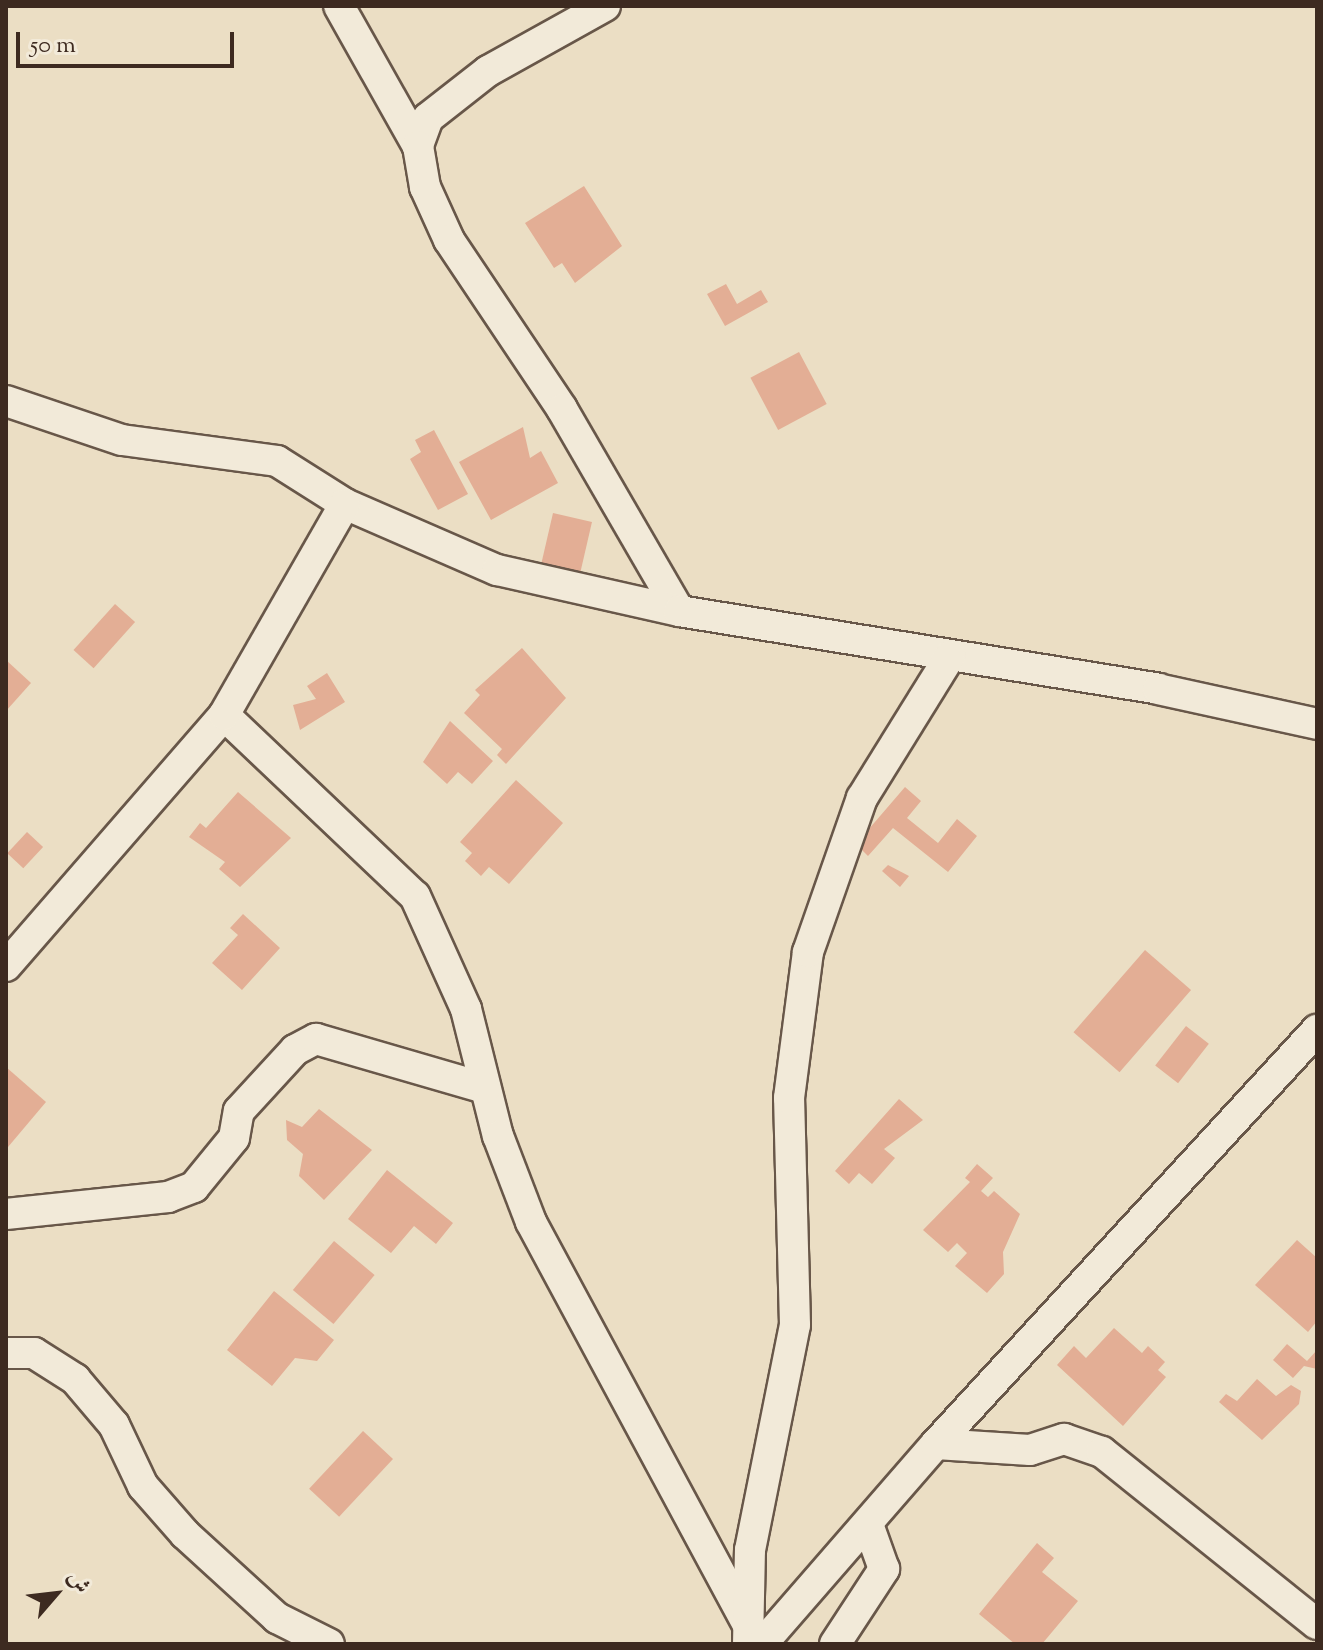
<!DOCTYPE html>
<meta charset="utf-8">
<style>
body{margin:0}
#map{position:relative;width:1323px;height:1650px;overflow:hidden;background:#ebdec4;font-family:"Sorts Mill Goudy",Amiri,serif}
div>[style]{position:absolute}
[style*='--x']{left:calc(var(--x)*1px);top:calc(var(--y)*1px);width:calc(var(--w)*1px);rotate:calc(var(--a)*1deg)}
.building>*{inset:0;background:#e3ae95;transform-origin:0 0}
.roads{filter:drop-shadow(2px 0 #685749) drop-shadow(-2px 0 #685749) drop-shadow(0 2px #685749) drop-shadow(0 -2px #685749)}
.minor>*{height:30px;margin:-15px;padding:0 15px;transform-origin:15px;border-radius:15px;background:#f2ead9}
span{translate:-50% -50%;white-space:nowrap;text-align:center;line-height:1.15;-webkit-text-stroke:6px #f2ead9;paint-order:stroke}
.frame{position:absolute;inset:0;border:8px solid #3d2a20;pointer-events:none}
.north{position:absolute;left:16px;top:1554px;width:80px;height:80px;-webkit-text-stroke:6px #f2ead9;paint-order:stroke;rotate:62deg;font-size:22px;font-weight:700;line-height:32px;text-align:center;color:#3d2a20}
.north::after{content:'';display:block;margin:auto;width:28px;height:36px;background:#3d2a20;clip-path:polygon(50% 0,100% 100%,50% 72%,0 100%)}
.scale{position:absolute;left:16px;top:32px;width:218px;height:36px;box-sizing:border-box;border:4px solid #3d2a20;border-top:0;padding-left:10px;font-size:24px;line-height:28px;white-space:nowrap;color:#3d2a20;-webkit-text-stroke:6px #f2ead9;paint-order:stroke}
</style>
<div id="map">
<div class="building">
<i style="clip-path:polygon(584px 186px,622px 246px,575px 283px,562px 263px,554px 268px,525px 223px)"></i>
<i style="clip-path:polygon(726px 284px,737px 304px,761px 290px,768px 302px,725px 326px,707px 294px)"></i>
<i style="left:799px;top:352px;width:59px;height:55px;rotate:62deg"></i>
<i style="clip-path:polygon(523px 427px,530px 458px,541px 451px,558px 483px,491px 520px,459px 462px)"></i>
<i style="clip-path:polygon(434px 430px,468px 494px,438px 510px,410px 459px,421px 452px,415px 440px)"></i>
<i style="left:553px;top:513px;width:40px;height:51px;rotate:13deg"></i>
<i style="left:115px;top:604px;width:27px;height:62px;rotate:42deg"></i>
<i style="clip-path:polygon(522px 648px,566px 698px,506px 764px,497px 755px,502px 749px,464px 713px,480px 695px,475px 690px)"></i>
<i style="clip-path:polygon(6px 660px,31px 683px,6px 711px)"></i>
<i style="clip-path:polygon(327px 673px,345px 702px,300px 730px,293px 705px,316px 699px,307px 686px)"></i>
<i style="clip-path:polygon(450px 721px,493px 761px,472px 784px,458px 772px,447px 784px,423px 762px)"></i>
<i style="clip-path:polygon(516px 780px,563px 823px,509px 884px,489px 867px,481px 876px,465px 861px,472px 853px,460px 842px)"></i>
<i style="clip-path:polygon(905px 787px,921px 801px,907px 818px,938px 843px,957px 819px,977px 836px,948px 872px,893px 828px,868px 856px,856px 844px)"></i>
<i style="clip-path:polygon(238px 792px,291px 838px,240px 887px,219px 869px,225px 862px,189px 837px,200px 823px,206px 828px)"></i>
<i style="left:27px;top:832px;width:22px;height:29px;rotate:43deg"></i>
<i style="clip-path:polygon(888px 865px,909px 876px,900px 887px,882px 871px)"></i>
<i style="clip-path:polygon(243px 914px,280px 948px,242px 990px,212px 963px,238px 935px,230px 928px)"></i>
<i style="left:1145px;top:950px;width:61px;height:109px;rotate:41deg"></i>
<i style="left:1186px;top:1026px;width:29px;height:50px;rotate:38deg"></i>
<i style="clip-path:polygon(6px 1067px,46px 1102px,8px 1147px,6px 1145px)"></i>
<i style="clip-path:polygon(899px 1099px,923px 1120px,884px 1149px,895px 1158px,872px 1184px,859px 1173px,849px 1184px,835px 1171px)"></i>
<i style="clip-path:polygon(319px 1109px,372px 1150px,324px 1200px,299px 1176px,303px 1154px,287px 1140px,286px 1120px,302px 1127px)"></i>
<i style="clip-path:polygon(977px 1164px,993px 1178px,981px 1191px,988px 1197px,994px 1191px,1020px 1214px,1003px 1252px,1004px 1274px,987px 1293px,955px 1266px,967px 1253px,957px 1243px,948px 1252px,923px 1230px,970px 1182px,965px 1178px)"></i>
<i style="clip-path:polygon(387px 1170px,453px 1223px,436px 1244px,414px 1226px,391px 1253px,348px 1219px)"></i>
<i style="clip-path:polygon(1297px 1240px,1317px 1258px,1317px 1321px,1308px 1332px,1255px 1285px)"></i>
<i style="left:334px;top:1241px;width:53px;height:64px;rotate:40deg"></i>
<i style="clip-path:polygon(274px 1291px,334px 1340px,317px 1361px,295px 1358px,272px 1386px,227px 1350px)"></i>
<i style="clip-path:polygon(1114px 1328px,1142px 1353px,1148px 1346px,1165px 1362px,1158px 1370px,1166px 1377px,1123px 1426px,1057px 1365px,1074px 1346px,1086px 1358px)"></i>
<i style="clip-path:polygon(1287px 1344px,1307px 1361px,1317px 1350px,1317px 1369px,1304px 1366px,1293px 1378px,1273px 1360px)"></i>
<i style="clip-path:polygon(1257px 1379px,1276px 1396px,1291px 1385px,1301px 1391px,1299px 1404px,1262px 1440px,1219px 1402px,1226px 1394px,1237px 1401px)"></i>
<i style="left:363px;top:1431px;width:41px;height:79px;rotate:43deg"></i>
<i style="clip-path:polygon(1037px 1543px,1054px 1558px,1042px 1572px,1078px 1601px,1042px 1644px,1015px 1644px,979px 1614px)"></i>
</div>
<div class="roads">
<div class="minor">
<i style="--x:339;--y:6;--w:161;--a:60.6"></i>
<i style="--x:605;--y:6;--w:134;--a:150.9"></i>
<i style="--x:488;--y:71;--w:76;--a:141.9"></i>
<i style="--x:428;--y:118;--w:30;--a:110"></i>
<i style="--x:418;--y:146;--w:42;--a:80.3"></i>
<i style="--x:425;--y:187;--w:58;--a:65.6"></i>
<i style="--x:449;--y:240;--w:203;--a:56.2"></i>
<i style="--x:562;--y:409;--w:233;--a:59.9"></i>
<i style="--x:6;--y:401;--w:122;--a:18.6"></i>
<i style="--x:122;--y:440;--w:156;--a:7.7"></i>
<i style="--x:277;--y:461;--w:80;--a:32.3"></i>
<i style="--x:345;--y:504;--w:166;--a:23.5"></i>
<i style="--x:497;--y:570;--w:187;--a:12.7"></i>
<i style="--x:679;--y:611;--w:485;--a:9.2"></i>
<i style="--x:1158;--y:689;--w:163;--a:12.4"></i>
<i style="--x:224;--y:715;--w:263;--a:43.5"></i>
<i style="--x:415;--y:896;--w:124;--a:65.7"></i>
<i style="--x:466;--y:1009;--w:131;--a:75.9"></i>
<i style="--x:498;--y:1136;--w:92;--a:69"></i>
<i style="--x:531;--y:1222;--w:455;--a:61.7"></i>
<i style="--x:6;--y:966;--w:332;--a:-49"></i>
<i style="--x:224;--y:715;--w:243;--a:-60.2"></i>
<i style="--x:6;--y:1214;--w:163;--a:-6"></i>
<i style="--x:168;--y:1197;--w:28;--a:-21"></i>
<i style="--x:194;--y:1187;--w:63;--a:-50.8"></i>
<i style="--x:234;--y:1138;--w:27;--a:-80"></i>
<i style="--x:239;--y:1111;--w:83;--a:-47.4"></i>
<i style="--x:295;--y:1050;--w:24;--a:-28"></i>
<i style="--x:316;--y:1039;--w:176;--a:16.2"></i>
<i style="--x:6;--y:1353;--w:28;--a:0"></i>
<i style="--x:34;--y:1353;--w:49;--a:32.4"></i>
<i style="--x:75;--y:1379;--w:60;--a:49.7"></i>
<i style="--x:114;--y:1425;--w:68;--a:64.6"></i>
<i style="--x:143;--y:1486;--w:64;--a:48.8"></i>
<i style="--x:185;--y:1534;--w:125;--a:42.4"></i>
<i style="--x:277;--y:1618;--w:58;--a:26.6"></i>
<i style="--x:936;--y:1444;--w:563;--a:-47.38"></i>
<i style="--x:748;--y:1644;--w:94;--a:-88.8"></i>
<i style="--x:750;--y:1550;--w:229;--a:-78.7"></i>
<i style="--x:795;--y:1325;--w:227;--a:-91.5"></i>
<i style="--x:789;--y:1098;--w:147;--a:-82.6"></i>
<i style="--x:808;--y:952;--w:163;--a:-70.7"></i>
<i style="--x:862;--y:798;--w:167;--a:-58.2"></i>
<i style="--x:762;--y:1644;--w:265;--a:-49"></i>
<i style="--x:936;--y:1444;--w:94;--a:3.7"></i>
<i style="--x:1030;--y:1450;--w:36;--a:-18"></i>
<i style="--x:1064;--y:1439;--w:40;--a:18.9"></i>
<i style="--x:1102;--y:1452;--w:275;--a:38.7"></i>
<i style="--x:835;--y:1644;--w:90;--a:-56.8"></i>
<i style="--x:884;--y:1569;--w:45;--a:-109.7"></i>
</div>
</div>
<div class="frame"></div>
<div class="north">ش</div>
<div class="scale">50 m</div>
</div>
